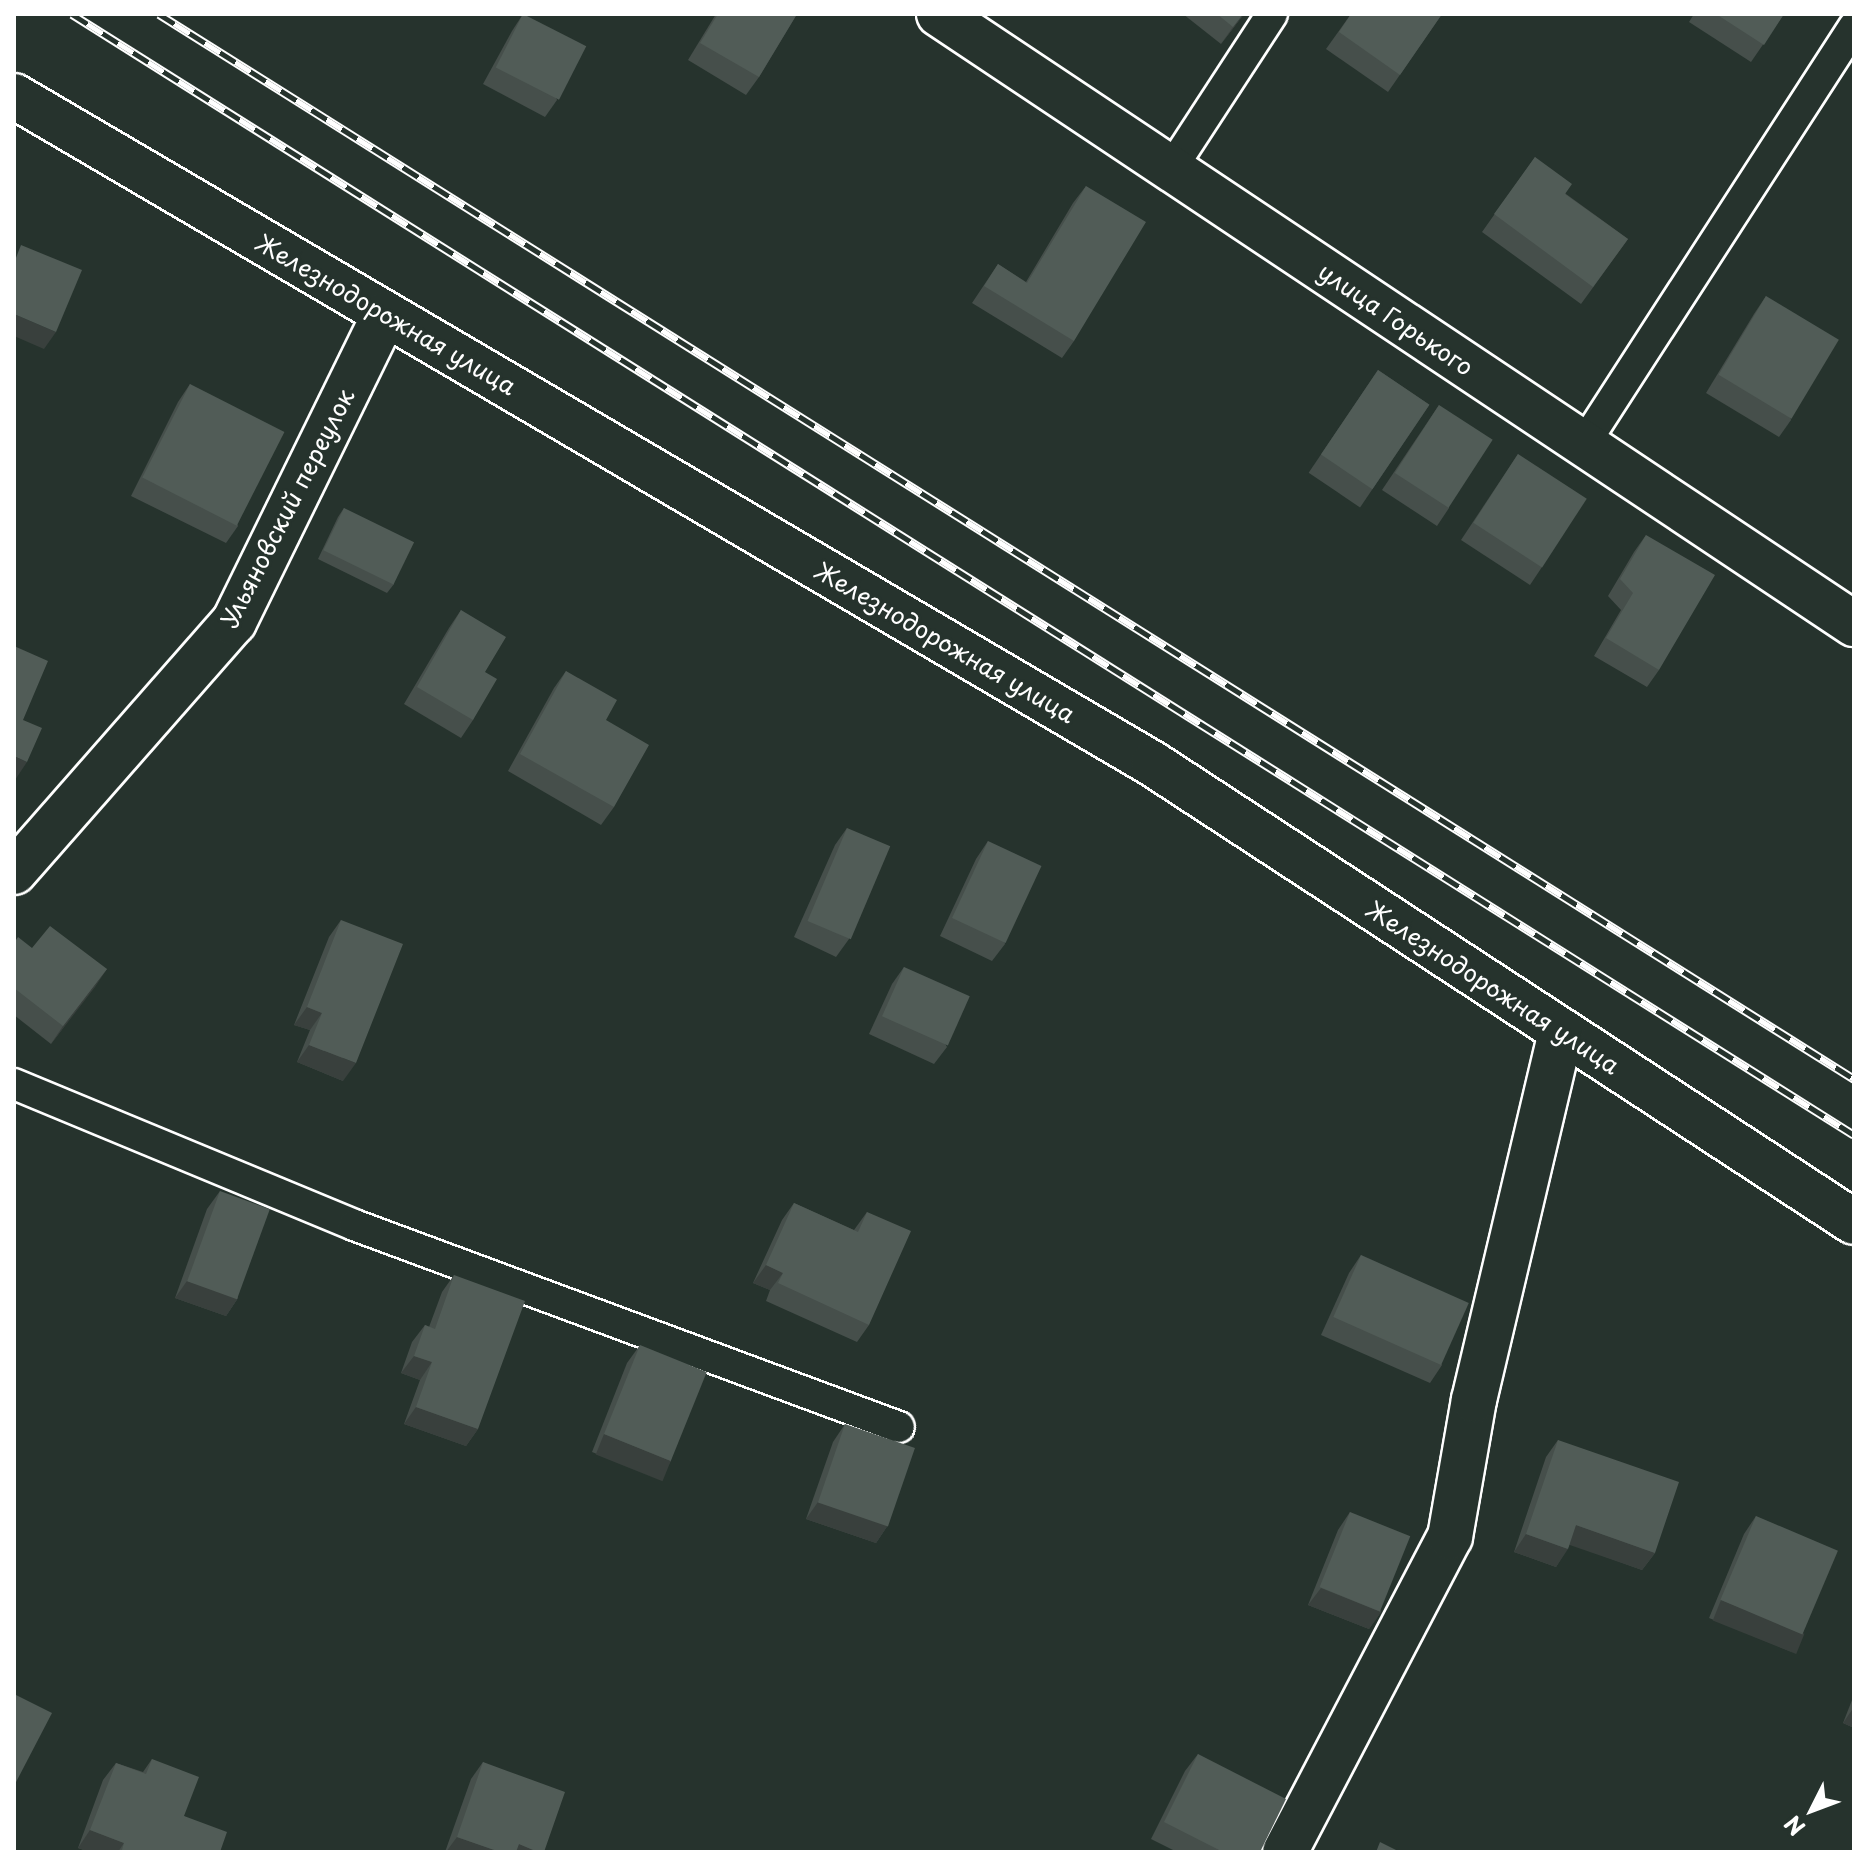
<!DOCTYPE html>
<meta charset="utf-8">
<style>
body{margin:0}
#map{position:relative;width:1868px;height:1866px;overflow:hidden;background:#26332d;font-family:"Playpen Sans",sans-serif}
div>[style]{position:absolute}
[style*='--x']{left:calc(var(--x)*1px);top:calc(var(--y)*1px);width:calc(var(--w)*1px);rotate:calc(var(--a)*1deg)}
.roads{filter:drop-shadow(2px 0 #fff) drop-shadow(-2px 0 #fff) drop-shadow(0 2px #fff) drop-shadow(0 -2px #fff)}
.lane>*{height:30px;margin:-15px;padding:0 15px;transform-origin:15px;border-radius:15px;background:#26332d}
.street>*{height:44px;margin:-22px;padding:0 22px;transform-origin:22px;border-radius:22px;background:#26332d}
.rail>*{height:9px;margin-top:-4.5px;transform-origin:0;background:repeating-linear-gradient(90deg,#26332d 0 18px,#fff 0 36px);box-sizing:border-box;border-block:2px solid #fff}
.wall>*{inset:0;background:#464f4b;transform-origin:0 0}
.shaded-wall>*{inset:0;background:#39403d;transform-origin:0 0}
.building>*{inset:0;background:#515c57;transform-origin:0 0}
span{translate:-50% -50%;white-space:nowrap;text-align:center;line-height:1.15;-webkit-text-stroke:6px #26332d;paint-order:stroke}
.street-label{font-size:24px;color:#fff}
.frame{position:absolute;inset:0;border:16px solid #fff;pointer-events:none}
.north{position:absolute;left:1772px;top:1770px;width:80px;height:80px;-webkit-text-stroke:6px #26332d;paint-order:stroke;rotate:228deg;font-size:22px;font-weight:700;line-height:32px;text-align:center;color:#fff}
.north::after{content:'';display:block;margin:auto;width:28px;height:36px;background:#fff;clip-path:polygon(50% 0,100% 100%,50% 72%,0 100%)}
</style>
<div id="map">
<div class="roads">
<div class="lane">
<i style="--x:1171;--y:169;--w:185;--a:-56.9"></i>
<i style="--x:1584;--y:444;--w:497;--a:-57.1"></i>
<i style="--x:14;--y:1084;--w:368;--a:22.5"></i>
<i style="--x:354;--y:1225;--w:581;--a:20.34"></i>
</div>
<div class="street">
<i style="--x:939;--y:14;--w:1100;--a:33.69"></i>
<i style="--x:14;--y:96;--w:1320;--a:30.39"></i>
<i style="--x:1153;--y:764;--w:837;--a:33.16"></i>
<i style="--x:14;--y:872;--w:333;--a:-48.7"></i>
<i style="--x:234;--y:622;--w:343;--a:-63.9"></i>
<i style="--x:1285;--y:1852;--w:356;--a:-62.4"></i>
<i style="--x:1450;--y:1537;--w:139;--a:-80.1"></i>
<i style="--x:1474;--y:1400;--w:379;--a:-76.7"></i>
</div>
</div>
<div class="rail">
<i style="--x:72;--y:14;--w:2105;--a:32.17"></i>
<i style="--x:159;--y:14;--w:2002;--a:32.14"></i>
</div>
<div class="wall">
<i style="clip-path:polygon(523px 14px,557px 100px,545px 117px,483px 84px,512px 31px)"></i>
<i style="clip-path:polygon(716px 14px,797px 14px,759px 77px,746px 95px,688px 60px)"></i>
<i style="clip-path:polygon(1183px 14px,1244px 14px,1221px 44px)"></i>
<i style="clip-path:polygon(1351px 14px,1442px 14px,1388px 92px,1326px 49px)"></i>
<i style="clip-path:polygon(1694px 14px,1784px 14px,1751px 62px,1689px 22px)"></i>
<i style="clip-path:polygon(1535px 157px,1566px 194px,1628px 239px,1581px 304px,1482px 232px)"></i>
<i style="clip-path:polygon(1086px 186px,1074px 341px,1062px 358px,972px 303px,998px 264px,1026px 282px,1073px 203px)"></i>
<i style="clip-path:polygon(1766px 296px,1791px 420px,1779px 437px,1706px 393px,1754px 314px)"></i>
<i style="left:1378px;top:370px;width:62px;height:124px;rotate:34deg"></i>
<i style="clip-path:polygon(190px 384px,238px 526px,226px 543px,131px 496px,178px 402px)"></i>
<i style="clip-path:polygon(1439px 405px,1449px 508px,1437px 526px,1382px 490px)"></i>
<i style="clip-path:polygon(1518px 454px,1542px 567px,1530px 585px,1461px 540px)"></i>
<i style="clip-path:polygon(344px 508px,394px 584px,387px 593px,318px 559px,338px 517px)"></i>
<i style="clip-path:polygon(1646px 535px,1659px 670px,1647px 687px,1594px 656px,1621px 610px,1608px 596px,1634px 552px)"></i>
<i style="clip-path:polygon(461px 610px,485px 672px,473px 720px,461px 738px,404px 704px,449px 628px)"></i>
<i style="clip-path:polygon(566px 671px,606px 720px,614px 807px,601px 825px,508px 771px,554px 688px)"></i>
<i style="clip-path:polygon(847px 828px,849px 939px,836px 957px,794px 937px,835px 845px)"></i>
<i style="clip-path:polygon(988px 841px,1005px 944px,992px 961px,940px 936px,976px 859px)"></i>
<i style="clip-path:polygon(341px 920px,343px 1081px,297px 1062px,310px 1030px,294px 1025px,329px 937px)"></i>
<i style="clip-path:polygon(14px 943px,107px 969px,51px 1044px,14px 1015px)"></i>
<i style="clip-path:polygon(904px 967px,947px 1047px,934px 1064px,869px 1034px,892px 984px)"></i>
<i style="clip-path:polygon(220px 1191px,238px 1298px,226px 1316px,175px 1298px,207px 1209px)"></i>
<i style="clip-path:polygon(794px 1203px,854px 1230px,867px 1212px,869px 1325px,857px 1342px,766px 1301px,770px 1290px,753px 1283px,782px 1220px)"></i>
<i style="clip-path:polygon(1361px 1255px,1442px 1365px,1430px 1383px,1321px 1335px,1349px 1273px)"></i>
<i style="clip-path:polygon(454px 1275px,478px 1429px,466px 1446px,404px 1424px,420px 1380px,401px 1373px,412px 1342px,425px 1325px,429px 1327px,442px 1292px)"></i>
<i style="clip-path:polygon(640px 1345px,671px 1461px,659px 1479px,592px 1452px,627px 1363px)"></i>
<i style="clip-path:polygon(845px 1424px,888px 1525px,876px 1543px,806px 1519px,833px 1442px)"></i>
<i style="clip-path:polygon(1558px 1440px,1655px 1553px,1642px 1570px,1570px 1544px,1556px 1567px,1514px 1552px,1546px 1457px)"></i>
<i style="clip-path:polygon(1350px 1512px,1381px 1612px,1369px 1629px,1308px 1605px,1338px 1530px)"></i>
<i style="clip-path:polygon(1756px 1516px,1792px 1652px,1709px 1618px,1744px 1534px)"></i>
<i style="clip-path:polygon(1854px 1695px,1854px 1728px,1843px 1723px)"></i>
<i style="clip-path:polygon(1198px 1754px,1260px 1852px,1177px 1852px,1151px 1839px,1185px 1771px)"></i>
<i style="clip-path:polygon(152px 1759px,184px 1816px,220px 1852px,90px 1852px,78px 1848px,103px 1780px,116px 1763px,143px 1772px)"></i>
<i style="clip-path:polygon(483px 1762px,544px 1852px,445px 1852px,471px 1779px)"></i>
</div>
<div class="shaded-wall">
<i style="clip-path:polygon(1243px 14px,1244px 14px,1221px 44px,1233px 27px)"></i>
<i style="clip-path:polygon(14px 314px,56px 332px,44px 349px,14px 336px)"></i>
<i style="clip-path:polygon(14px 756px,27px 762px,15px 780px,14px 779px)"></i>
<i style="clip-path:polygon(107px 969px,95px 987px,51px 1044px,63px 1026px)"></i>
<i style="clip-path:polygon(307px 1007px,322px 1013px,310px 1030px,294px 1025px)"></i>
<i style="clip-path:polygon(309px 1045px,356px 1063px,343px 1081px,297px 1062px)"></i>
<i style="clip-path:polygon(766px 1265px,783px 1273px,770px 1290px,753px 1283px)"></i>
<i style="clip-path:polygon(187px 1281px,238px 1298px,226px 1316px,175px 1298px)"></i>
<i style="clip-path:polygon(414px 1356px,432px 1362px,420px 1380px,401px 1373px)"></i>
<i style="clip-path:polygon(416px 1407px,478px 1429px,466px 1446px,404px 1424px)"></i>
<i style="left:604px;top:1434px;width:72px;height:22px;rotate:22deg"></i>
<i style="clip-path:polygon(818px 1502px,888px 1525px,876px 1543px,806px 1519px)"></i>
<i style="clip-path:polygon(1576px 1525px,1655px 1553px,1642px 1570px,1564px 1543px)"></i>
<i style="clip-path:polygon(1526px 1534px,1568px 1549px,1556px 1567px,1514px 1552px)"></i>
<i style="clip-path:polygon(1321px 1588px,1381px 1612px,1369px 1629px,1308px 1605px)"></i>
<i style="left:1721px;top:1600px;width:90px;height:22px;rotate:22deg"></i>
<i style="clip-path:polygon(1854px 1707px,1854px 1728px,1843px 1723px)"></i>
<i style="clip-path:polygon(90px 1830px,124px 1843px,118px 1852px,90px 1852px,78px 1848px)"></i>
<i style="clip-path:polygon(457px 1837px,500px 1852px,446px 1852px)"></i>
<i style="clip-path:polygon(519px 1844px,538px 1852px,513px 1852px)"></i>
</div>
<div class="building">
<i style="left:523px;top:14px;width:71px;height:60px;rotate:27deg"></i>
<i style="clip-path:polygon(718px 14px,797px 14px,759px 77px,700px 43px)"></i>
<i style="clip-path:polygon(1217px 14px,1243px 14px,1233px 27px)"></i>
<i style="clip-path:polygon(1351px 14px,1442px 14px,1400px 75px,1339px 32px)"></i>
<i style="clip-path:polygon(1716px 14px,1784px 14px,1764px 45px)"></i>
<i style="clip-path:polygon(1535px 157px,1572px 184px,1565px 194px,1628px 239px,1593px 287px,1494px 214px)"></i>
<i style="clip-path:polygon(1086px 186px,1146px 222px,1074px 341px,984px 286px,998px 264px,1027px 283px)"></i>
<i style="clip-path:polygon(21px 245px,82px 270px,56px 332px,14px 314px,14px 263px)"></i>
<i style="left:1766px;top:296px;width:85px;height:92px;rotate:31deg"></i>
<i style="left:1378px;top:370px;width:62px;height:102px;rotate:34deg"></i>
<i style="left:190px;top:384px;width:106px;height:105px;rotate:27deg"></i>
<i style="left:1439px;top:405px;width:64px;height:81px;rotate:33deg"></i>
<i style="left:1518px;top:454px;width:82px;height:82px;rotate:33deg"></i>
<i style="left:344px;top:508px;width:78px;height:47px;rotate:26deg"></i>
<i style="clip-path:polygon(1646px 535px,1715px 575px,1659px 670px,1606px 638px,1633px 593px,1620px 579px)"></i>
<i style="clip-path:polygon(461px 610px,506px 637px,485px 672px,497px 679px,473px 720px,417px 687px)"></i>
<i style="clip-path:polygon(14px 646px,48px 661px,23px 720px,42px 728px,27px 762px,14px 756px)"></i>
<i style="clip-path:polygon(566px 671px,617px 700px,606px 720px,649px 745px,614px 807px,520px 754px)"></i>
<i style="left:847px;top:828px;width:47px;height:101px;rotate:23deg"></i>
<i style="left:988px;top:841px;width:59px;height:85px;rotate:25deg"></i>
<i style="clip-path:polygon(341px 920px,403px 944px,356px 1063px,309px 1045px,322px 1013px,307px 1007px)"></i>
<i style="clip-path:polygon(50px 926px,107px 969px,63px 1026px,14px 988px,14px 943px,18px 937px,32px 948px)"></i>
<i style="left:904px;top:967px;width:72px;height:54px;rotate:24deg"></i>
<i style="left:220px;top:1191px;width:53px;height:96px;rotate:20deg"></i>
<i style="clip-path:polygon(794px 1203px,858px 1232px,867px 1212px,911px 1231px,869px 1325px,778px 1283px,783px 1273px,766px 1265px)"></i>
<i style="left:1361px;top:1255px;width:118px;height:68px;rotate:24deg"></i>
<i style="clip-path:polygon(454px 1275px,525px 1301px,478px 1429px,416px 1407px,432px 1362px,414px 1356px,425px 1325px,435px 1329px)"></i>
<i style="left:640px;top:1345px;width:72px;height:96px;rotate:22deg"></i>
<i style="left:845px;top:1424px;width:74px;height:83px;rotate:19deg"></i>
<i style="clip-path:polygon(1558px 1440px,1679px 1482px,1655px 1553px,1576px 1525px,1568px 1549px,1526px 1534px)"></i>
<i style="left:1350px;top:1512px;width:65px;height:81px;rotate:22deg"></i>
<i style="left:1756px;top:1516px;width:89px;height:91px;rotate:23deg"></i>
<i style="clip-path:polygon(14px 1694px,52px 1713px,14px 1786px)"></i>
<i style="clip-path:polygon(1198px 1754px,1286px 1799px,1260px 1852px,1223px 1852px,1164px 1822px)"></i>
<i style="clip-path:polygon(152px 1759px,199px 1777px,184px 1816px,227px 1832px,220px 1852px,126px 1852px,122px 1850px,124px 1843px,90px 1830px,116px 1763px,146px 1774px)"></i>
<i style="clip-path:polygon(483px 1762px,565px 1792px,544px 1852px,538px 1852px,519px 1844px,516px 1852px,500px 1852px,457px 1837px)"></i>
<i style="clip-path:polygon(1380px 1842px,1400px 1852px,1376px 1852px)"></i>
</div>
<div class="street-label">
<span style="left:386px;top:314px;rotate:30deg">Железнодорожная улица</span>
<span style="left:1396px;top:319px;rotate:34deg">улица Горького</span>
<span style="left:287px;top:508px;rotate:-63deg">Ульяновский переулок</span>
<span style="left:945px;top:642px;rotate:30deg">Железнодорожная улица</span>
<span style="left:1493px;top:987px;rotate:33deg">Железнодорожная улица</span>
</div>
<div class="frame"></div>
<div class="north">N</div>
</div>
